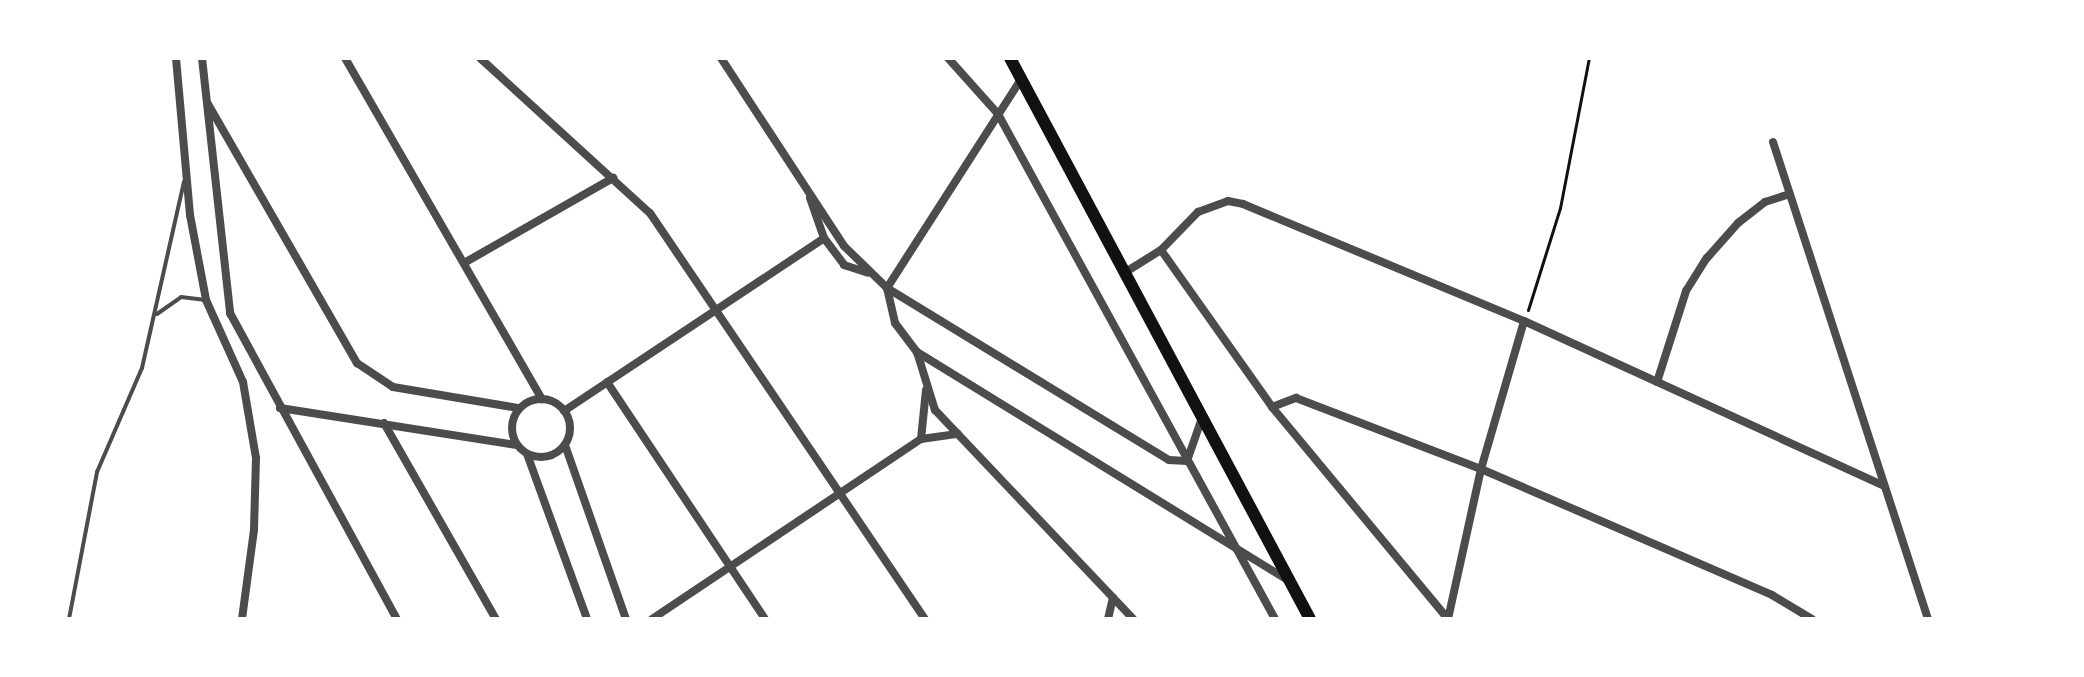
<!DOCTYPE html>
<style>
body{margin:0}
#map{position:relative;width:2084px;height:677px;overflow:hidden;background:#fff;font-family:Poppins,sans-serif}
div>[style]{position:absolute}
[style*='--x']{left:calc(var(--x)*1px);top:calc(var(--y)*1px);width:calc(var(--w)*1px);rotate:calc(var(--a)*1deg)}
.path>*{height:3px;margin:-1.5px;padding:0 1.5px;transform-origin:1.5px;border-radius:1.5px;background:#111}
.service>*{height:4px;margin:-2px;padding:0 2px;transform-origin:2px;border-radius:2px;background:#4c4c4c}
.minor>*{height:8px;margin:-4px;padding:0 4px;transform-origin:4px;border-radius:4px;background:#4c4c4c}
.minor>.ring{margin:-4px;padding:0;box-sizing:content-box;background:none;border:8px solid #4c4c4c;border-radius:50%}
.primary>*{height:12px;margin:-6px;padding:0 6px;transform-origin:6px;border-radius:6px;background:#111}
span{translate:-50% -50%;white-space:nowrap;text-align:center;line-height:1.15;-webkit-text-stroke:8px #fff;paint-order:stroke}
.frame{position:absolute;inset:0;border:60px solid #fff;pointer-events:none}
</style>
<div id="map">
<div class="path">
<i style="--x:1528;--y:310;--w:107;--a:-72.6"></i>
<i style="--x:1560;--y:208;--w:153;--a:-79.1"></i>
</div>
<div class="service">
<i style="--x:157;--y:314;--w:29;--a:-35"></i>
<i style="--x:181;--y:297;--w:25;--a:7"></i>
<i style="--x:69;--y:619;--w:150;--a:-79.2"></i>
<i style="--x:97;--y:472;--w:113;--a:-66.6"></i>
<i style="--x:142;--y:368;--w:191;--a:-77.3"></i>
</div>
<div class="minor">
<i style="--x:176;--y:58;--w:158;--a:84.9"></i>
<i style="--x:190;--y:215;--w:86;--a:79.3"></i>
<i style="--x:206;--y:300;--w:90;--a:65.7"></i>
<i style="--x:243;--y:382;--w:77;--a:80.3"></i>
<i style="--x:256;--y:458;--w:72;--a:91.6"></i>
<i style="--x:254;--y:530;--w:90;--a:97.7"></i>
<i style="--x:202;--y:58;--w:257;--a:83.7"></i>
<i style="--x:230;--y:313;--w:349;--a:61.4"></i>
<i style="--x:345;--y:58;--w:394;--a:60"></i>
<i style="--x:480;--y:58;--w:230;--a:42.4"></i>
<i style="--x:650;--y:213;--w:490;--a:55.9"></i>
<i style="--x:721;--y:58;--w:225;--a:56.8"></i>
<i style="--x:844;--y:246;--w:60;--a:44.3"></i>
<i style="--x:887;--y:288;--w:330;--a:31.4"></i>
<i style="--x:1169;--y:460;--w:18;--a:3"></i>
<i style="--x:1187;--y:461;--w:46;--a:-70.8"></i>
<i style="--x:948;--y:58;--w:75;--a:48.2"></i>
<i style="--x:998;--y:114;--w:576;--a:61.25"></i>
<i style="--x:208;--y:104;--w:299;--a:60.1"></i>
<i style="--x:357;--y:363;--w:43;--a:33.7"></i>
<i style="--x:393;--y:387;--w:128;--a:9.5"></i>
<i style="--x:1773;--y:142;--w:502;--a:72"></i>
<i style="--x:810;--y:198;--w:42;--a:70.7"></i>
<i style="--x:824;--y:238;--w:34;--a:53"></i>
<i style="--x:844;--y:265;--w:25;--a:18"></i>
<i style="--x:1161;--y:250;--w:192;--a:54.7"></i>
<i style="--x:1272;--y:407;--w:276;--a:50.3"></i>
<i style="--x:464;--y:263;--w:172;--a:-29.7"></i>
<i style="--x:1124;--y:273;--w:44;--a:-31.9"></i>
<i style="--x:1161;--y:250;--w:53;--a:-45.8"></i>
<i style="--x:1198;--y:212;--w:32;--a:-20"></i>
<i style="--x:1228;--y:201;--w:15;--a:11"></i>
<i style="--x:1243;--y:204;--w:304;--a:22.6"></i>
<i style="--x:1524;--y:321;--w:396;--a:24.6"></i>
<i style="--x:887;--y:288;--w:36;--a:77"></i>
<i style="--x:895;--y:323;--w:36;--a:53"></i>
<i style="--x:917;--y:352;--w:435;--a:31.6"></i>
<i style="--x:887;--y:288;--w:248;--a:-57.3"></i>
<i style="--x:917;--y:352;--w:61;--a:72.8"></i>
<i style="--x:935;--y:410;--w:288;--a:46.5"></i>
<i style="--x:607;--y:382;--w:285;--a:56.3"></i>
<i style="--x:1657;--y:382;--w:96;--a:-72.3"></i>
<i style="--x:1686;--y:291;--w:39;--a:-58"></i>
<i style="--x:1707;--y:258;--w:47;--a:-48.5"></i>
<i style="--x:1738;--y:223;--w:34;--a:-38"></i>
<i style="--x:1765;--y:202;--w:26;--a:-18"></i>
<i style="--x:926;--y:390;--w:49;--a:95.8"></i>
<i style="--x:921;--y:439;--w:37;--a:-8"></i>
<i class="ring" style="left:512px;top:399px;width:50px;height:50px"></i>
<i style="--x:1272;--y:407;--w:26;--a:-21"></i>
<i style="--x:1296;--y:398;--w:198;--a:21"></i>
<i style="--x:1481;--y:469;--w:317;--a:23.4"></i>
<i style="--x:1772;--y:595;--w:47;--a:31"></i>
<i style="--x:280;--y:408;--w:240;--a:8.9"></i>
<i style="--x:564;--y:411;--w:312;--a:-33.6"></i>
<i style="--x:384;--y:423;--w:226;--a:60.3"></i>
<i style="--x:565;--y:445;--w:184;--a:70.7"></i>
<i style="--x:527;--y:454;--w:176;--a:70"></i>
<i style="--x:652;--y:619;--w:324;--a:-33.8"></i>
<i style="--x:1108;--y:619;--w:22;--a:-77"></i>
<i style="--x:1448;--y:619;--w:154;--a:-77.6"></i>
<i style="--x:1481;--y:469;--w:154;--a:-73.8"></i>
</div>
<div class="primary">
<i style="--x:1010;--y:58;--w:636;--a:61.86"></i>
</div>
<div class="frame"></div>
</div>
